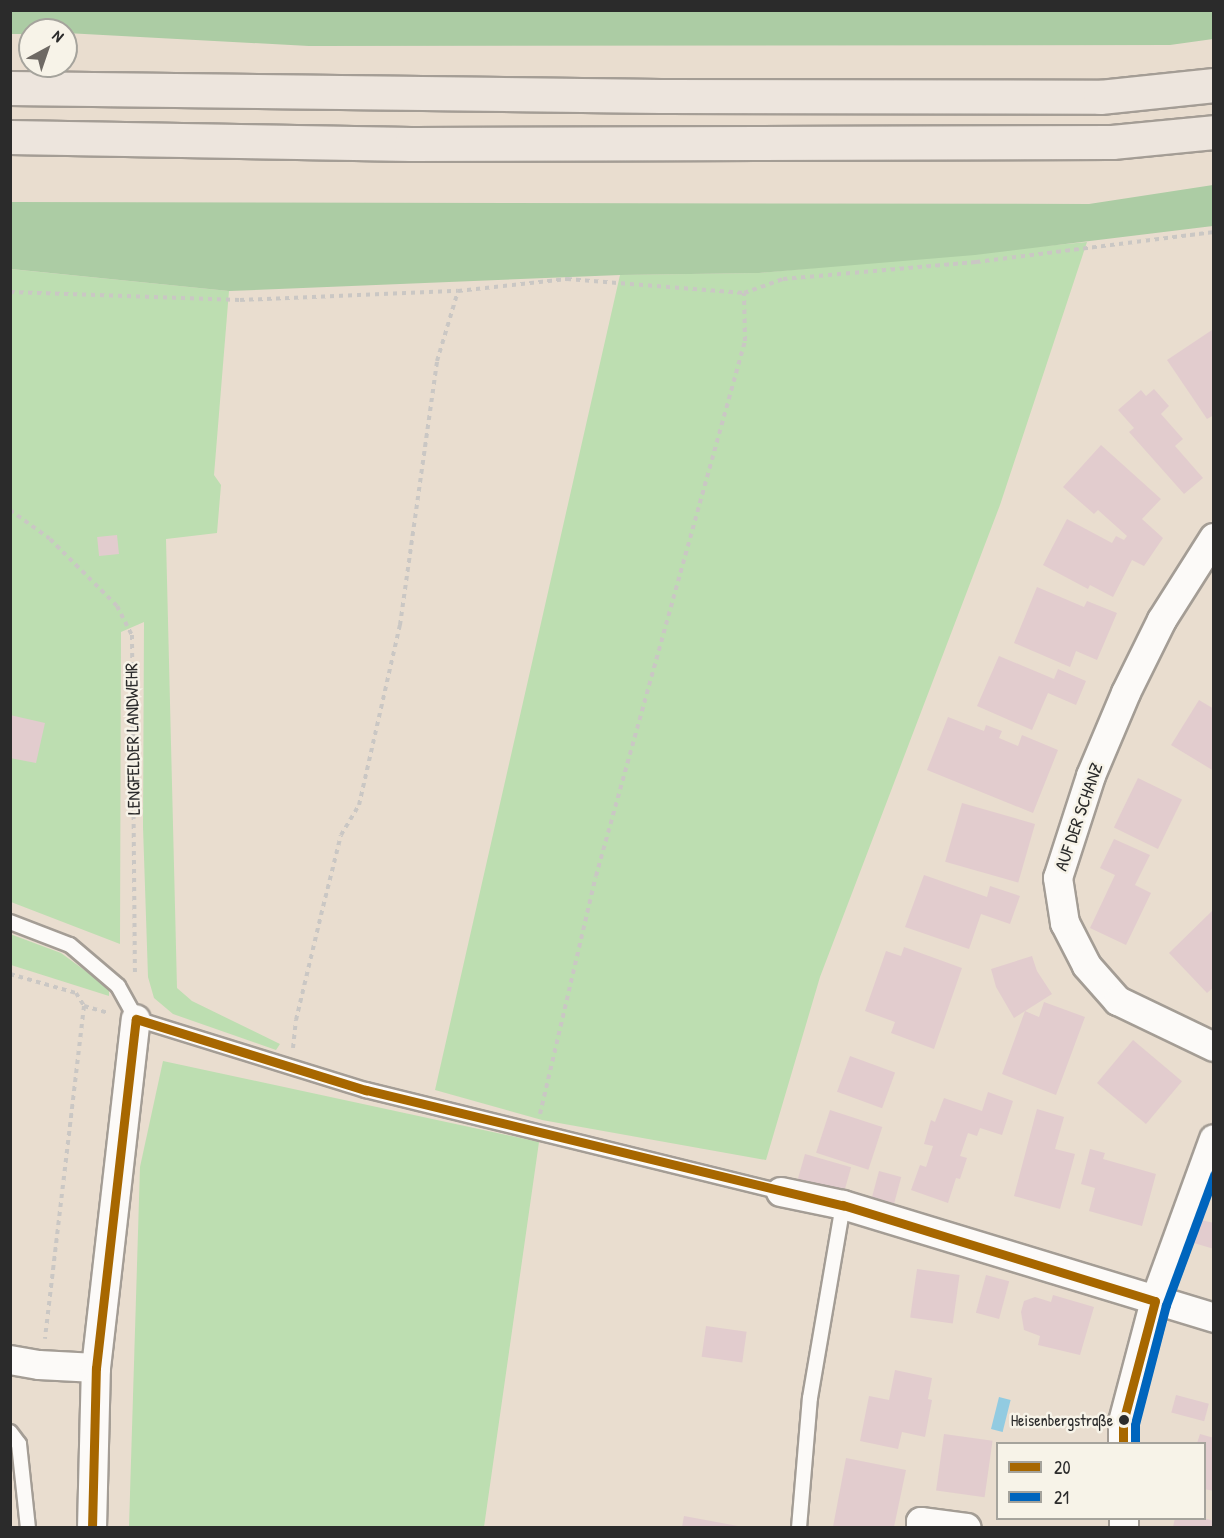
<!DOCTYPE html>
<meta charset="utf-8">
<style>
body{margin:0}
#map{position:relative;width:1224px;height:1538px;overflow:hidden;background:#e9ddcf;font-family:"Patrick Hand",sans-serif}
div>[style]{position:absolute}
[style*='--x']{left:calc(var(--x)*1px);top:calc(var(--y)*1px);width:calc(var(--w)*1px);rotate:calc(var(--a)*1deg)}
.green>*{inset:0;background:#bddeb1}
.forest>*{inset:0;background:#accca4}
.water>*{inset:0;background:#92cbe1;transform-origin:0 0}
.building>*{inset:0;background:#e2ccce;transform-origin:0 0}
.path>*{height:4px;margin-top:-2px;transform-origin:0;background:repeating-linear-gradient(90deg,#cac7c4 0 4.5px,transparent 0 9px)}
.roads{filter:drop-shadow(2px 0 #a49d95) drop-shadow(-2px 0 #a49d95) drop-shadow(0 2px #a49d95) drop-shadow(0 -2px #a49d95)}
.service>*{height:14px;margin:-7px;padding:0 7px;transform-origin:7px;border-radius:7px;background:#fcfaf8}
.minor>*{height:28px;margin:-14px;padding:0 14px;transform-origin:14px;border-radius:14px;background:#fcfaf8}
.trunk>*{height:33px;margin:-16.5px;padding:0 16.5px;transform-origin:16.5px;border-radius:16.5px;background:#ede5dd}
.bus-1>*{height:9px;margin:-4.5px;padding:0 4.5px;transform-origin:4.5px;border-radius:4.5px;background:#a76700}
.bus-2>*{height:9px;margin:-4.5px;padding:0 4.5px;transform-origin:4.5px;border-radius:4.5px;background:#0065bd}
.dots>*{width:16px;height:16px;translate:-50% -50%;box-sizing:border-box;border:3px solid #f7f3e8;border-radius:50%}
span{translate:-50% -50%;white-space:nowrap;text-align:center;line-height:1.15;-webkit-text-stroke:5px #f7f3e8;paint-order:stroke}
.bus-label{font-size:16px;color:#2b2b2b}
.right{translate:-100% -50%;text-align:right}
.street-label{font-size:18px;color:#2b2b2b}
.frame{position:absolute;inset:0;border:12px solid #2b2b2b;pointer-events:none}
.legend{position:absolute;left:996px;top:1442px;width:210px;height:78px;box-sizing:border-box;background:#f7f3e8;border:2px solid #a5a39c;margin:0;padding:8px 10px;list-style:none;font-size:18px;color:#2b2b2b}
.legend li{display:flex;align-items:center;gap:12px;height:30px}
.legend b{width:30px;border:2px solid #a5a39c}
.north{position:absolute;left:18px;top:18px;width:60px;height:60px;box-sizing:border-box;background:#f7f3e8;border:2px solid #a5a39c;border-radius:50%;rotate:40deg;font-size:16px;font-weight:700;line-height:24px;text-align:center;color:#2b2b2b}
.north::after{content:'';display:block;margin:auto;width:21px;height:27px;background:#6e6964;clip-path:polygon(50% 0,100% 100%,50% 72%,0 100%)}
</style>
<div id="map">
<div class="green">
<i style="clip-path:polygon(1087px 242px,1000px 505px,820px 977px,766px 1160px,542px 1120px,435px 1090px,620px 275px,759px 273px)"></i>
<i style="clip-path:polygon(10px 269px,229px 291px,214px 475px,221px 485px,217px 533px,166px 539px,177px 988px,192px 1001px,280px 1044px,276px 1050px,173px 1014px,154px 998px,148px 977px,143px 827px,144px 622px,121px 632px,120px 944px,11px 902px)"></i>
<i style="clip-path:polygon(10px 934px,61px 953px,109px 988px,109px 996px,11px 965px)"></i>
<i style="clip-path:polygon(163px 1061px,539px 1142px,484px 1527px,129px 1527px,140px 1167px)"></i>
</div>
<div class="forest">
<i style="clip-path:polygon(1213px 10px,1213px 39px,1170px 45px,309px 46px,66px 33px,66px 30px,30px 30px,30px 34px,10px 34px,11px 10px)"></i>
<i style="clip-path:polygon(1213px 185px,1213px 226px,975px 255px,759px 273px,620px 275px,229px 291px,11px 269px,11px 202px,1089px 204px)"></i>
</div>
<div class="water">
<i style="left:999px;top:1397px;width:12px;height:33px;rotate:14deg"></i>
</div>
<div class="building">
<i style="clip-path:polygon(1212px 330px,1214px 415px,1207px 419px,1167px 360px)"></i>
<i style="clip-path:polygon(1154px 389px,1169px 406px,1161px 414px,1183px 439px,1175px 446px,1203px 478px,1184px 494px,1129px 432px,1134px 428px,1118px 410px,1141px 390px,1146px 396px)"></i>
<i style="clip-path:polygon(1101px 445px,1161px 499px,1142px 519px,1163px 538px,1144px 566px,1132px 560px,1113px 597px,1090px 585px,1088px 589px,1043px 565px,1067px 519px,1112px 543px,1116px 536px,1124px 540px,1127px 536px,1098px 510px,1094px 514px,1063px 487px)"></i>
<i style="left:117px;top:535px;width:19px;height:20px;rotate:84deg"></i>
<i style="clip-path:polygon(1037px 587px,1084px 607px,1087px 601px,1117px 613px,1097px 660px,1076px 651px,1070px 667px,1014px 643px)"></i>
<i style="clip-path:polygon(999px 656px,1054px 679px,1058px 669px,1086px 681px,1076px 705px,1048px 693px,1032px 730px,977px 706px)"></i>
<i style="clip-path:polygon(1199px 700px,1214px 709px,1214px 771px,1171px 745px)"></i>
<i style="clip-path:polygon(10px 715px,45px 723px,36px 763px,10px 758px)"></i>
<i style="clip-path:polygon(948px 717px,984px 731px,986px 725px,1002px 731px,999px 738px,1018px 746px,1022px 735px,1058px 750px,1033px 813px,927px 770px)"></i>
<i style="left:1138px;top:778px;width:49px;height:55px;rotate:26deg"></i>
<i style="left:962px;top:803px;width:76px;height:61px;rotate:16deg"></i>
<i style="clip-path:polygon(1114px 839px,1150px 855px,1135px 885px,1151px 893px,1126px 945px,1090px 928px,1115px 875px,1100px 868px)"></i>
<i style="clip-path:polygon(924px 875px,987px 897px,990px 886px,1020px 896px,1010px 924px,981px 914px,969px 949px,905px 927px)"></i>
<i style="clip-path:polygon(1214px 909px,1214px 987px,1207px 993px,1169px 953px)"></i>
<i style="clip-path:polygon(904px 947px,962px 968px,934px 1049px,891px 1033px,895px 1022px,865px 1011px,886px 951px,901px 956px)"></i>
<i style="clip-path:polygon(1032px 956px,1037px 971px,1052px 994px,1014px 1018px,996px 987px,991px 969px)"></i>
<i style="clip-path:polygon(1044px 1002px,1085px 1017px,1056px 1095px,1002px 1074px,1025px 1011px,1039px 1017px)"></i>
<i style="left:1133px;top:1040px;width:64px;height:56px;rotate:40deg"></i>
<i style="left:850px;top:1056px;width:48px;height:38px;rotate:20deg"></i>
<i style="clip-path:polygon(988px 1092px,1013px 1101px,1002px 1135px,980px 1128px,977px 1136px,968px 1133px,960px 1156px,967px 1158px,960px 1179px,956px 1178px,948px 1203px,911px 1190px,920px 1165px,926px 1167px,933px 1146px,924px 1144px,931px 1120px,935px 1122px,944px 1098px,982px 1111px)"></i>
<i style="clip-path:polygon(1037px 1109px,1064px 1117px,1055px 1149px,1075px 1154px,1060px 1209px,1014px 1196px)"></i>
<i style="left:830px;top:1110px;width:55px;height:45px;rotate:18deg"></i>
<i style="clip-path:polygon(1090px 1149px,1105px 1153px,1103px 1159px,1156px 1174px,1142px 1226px,1089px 1211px,1095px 1188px,1081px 1184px)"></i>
<i style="left:805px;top:1154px;width:48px;height:28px;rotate:16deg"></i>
<i style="left:879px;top:1171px;width:23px;height:31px;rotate:15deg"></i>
<i style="clip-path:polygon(1201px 1220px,1214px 1223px,1214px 1249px,1194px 1243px)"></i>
<i style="left:917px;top:1269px;width:43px;height:49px;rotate:8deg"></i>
<i style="left:986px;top:1275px;width:24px;height:39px;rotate:15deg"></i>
<i style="clip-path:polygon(1053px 1295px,1094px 1307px,1080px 1355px,1038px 1345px,1040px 1336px,1024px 1330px,1021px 1312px,1024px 1301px,1035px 1297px,1051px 1302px)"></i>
<i style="left:706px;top:1326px;width:41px;height:31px;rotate:8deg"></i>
<i style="clip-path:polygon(895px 1370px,932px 1378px,928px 1399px,932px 1400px,925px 1437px,902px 1432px,898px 1449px,860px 1441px,869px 1396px,889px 1400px)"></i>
<i style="left:1176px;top:1395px;width:34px;height:18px;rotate:15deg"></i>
<i style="left:944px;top:1434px;width:49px;height:57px;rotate:8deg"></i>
<i style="clip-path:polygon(1200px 1434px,1214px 1438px,1214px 1491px,1204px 1489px,1204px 1443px,1197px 1443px)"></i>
<i style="clip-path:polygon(846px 1458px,906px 1470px,894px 1527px,833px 1527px)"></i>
<i style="clip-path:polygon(684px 1516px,738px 1526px,738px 1527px,682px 1527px)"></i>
<i style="clip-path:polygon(1175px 1518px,1204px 1518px,1214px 1521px,1214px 1527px,1173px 1527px)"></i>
</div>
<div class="path">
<i style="--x:10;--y:292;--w:230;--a:2"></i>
<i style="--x:240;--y:300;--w:218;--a:-2.4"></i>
<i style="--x:458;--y:291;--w:110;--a:-6.3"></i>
<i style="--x:567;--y:279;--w:178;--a:4.5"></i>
<i style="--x:744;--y:293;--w:41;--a:-19.7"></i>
<i style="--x:783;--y:279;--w:194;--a:-5"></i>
<i style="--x:976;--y:262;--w:240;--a:-7.2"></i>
<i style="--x:10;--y:510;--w:49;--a:35.9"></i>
<i style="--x:50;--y:539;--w:95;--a:45"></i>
<i style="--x:117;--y:606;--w:33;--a:63"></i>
<i style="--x:132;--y:635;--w:339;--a:89.5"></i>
<i style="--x:10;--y:974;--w:69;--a:16.1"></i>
<i style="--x:76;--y:993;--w:15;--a:58"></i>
<i style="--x:84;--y:1006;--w:335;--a:96.7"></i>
<i style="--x:84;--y:1006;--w:26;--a:16"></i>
<i style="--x:293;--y:1048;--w:28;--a:-84"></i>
<i style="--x:296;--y:1020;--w:108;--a:-76.6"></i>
<i style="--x:321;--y:915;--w:82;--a:-76"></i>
<i style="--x:341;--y:835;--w:35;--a:-59"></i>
<i style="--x:359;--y:805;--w:185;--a:-77.2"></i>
<i style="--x:400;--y:625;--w:267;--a:-82"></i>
<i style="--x:437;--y:361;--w:73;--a:-73.3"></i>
<i style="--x:540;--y:1114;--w:244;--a:-76.8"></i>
<i style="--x:596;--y:876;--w:555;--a:-74.44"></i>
<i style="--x:745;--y:341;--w:48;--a:-91.2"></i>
</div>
<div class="roads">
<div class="service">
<i style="--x:10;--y:922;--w:64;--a:21"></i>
<i style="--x:70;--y:945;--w:63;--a:40.5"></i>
<i style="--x:118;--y:986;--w:38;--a:61"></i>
<i style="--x:136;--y:1019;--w:241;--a:17.2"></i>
<i style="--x:366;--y:1090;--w:427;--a:13.8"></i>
<i style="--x:10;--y:1432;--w:15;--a:53"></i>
<i style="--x:19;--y:1444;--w:84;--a:83.9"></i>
<i style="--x:799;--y:1528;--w:130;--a:-85.2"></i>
<i style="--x:810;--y:1398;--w:196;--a:-80.3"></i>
</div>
<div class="minor">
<i style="--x:1214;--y:538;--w:97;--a:122.4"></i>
<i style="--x:1162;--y:620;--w:81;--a:116.3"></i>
<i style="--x:1126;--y:693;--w:90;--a:112.9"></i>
<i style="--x:1091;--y:776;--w:107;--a:107.9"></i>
<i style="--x:1058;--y:878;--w:46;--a:81.2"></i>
<i style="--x:1065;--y:923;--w:48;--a:62.9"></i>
<i style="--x:1087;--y:966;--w:47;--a:48.5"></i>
<i style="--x:1118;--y:1001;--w:106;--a:25.6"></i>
<i style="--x:781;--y:1192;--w:63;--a:11.8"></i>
<i style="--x:843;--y:1205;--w:388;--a:16.9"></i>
<i style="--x:10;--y:1360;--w:29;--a:10"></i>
<i style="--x:39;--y:1365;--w:57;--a:3"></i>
<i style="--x:1123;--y:1444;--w:22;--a:-90"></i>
<i style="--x:1123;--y:1422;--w:125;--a:-75.2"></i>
<i style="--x:1155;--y:1301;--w:172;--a:-70"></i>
<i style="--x:1124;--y:1518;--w:10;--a:90"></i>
<i style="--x:92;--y:1528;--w:160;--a:-88.6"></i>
<i style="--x:96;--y:1368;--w:351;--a:-83.5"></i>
<i style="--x:921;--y:1528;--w:6;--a:-90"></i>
<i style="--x:921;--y:1522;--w:46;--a:7.4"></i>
</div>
<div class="trunk">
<i style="--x:10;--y:88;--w:651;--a:0.7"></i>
<i style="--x:661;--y:96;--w:439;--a:0.1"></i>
<i style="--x:1100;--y:97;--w:115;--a:-6"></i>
<i style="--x:10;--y:137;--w:401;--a:1"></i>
<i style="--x:411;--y:144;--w:701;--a:-0.16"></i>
<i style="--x:1112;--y:142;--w:102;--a:-5.6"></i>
</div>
</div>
<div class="bus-1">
<i style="--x:92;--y:1528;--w:160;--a:-88.6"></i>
<i style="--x:96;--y:1368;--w:351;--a:-83.5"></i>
<i style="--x:136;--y:1019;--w:241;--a:17.2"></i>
<i style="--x:366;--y:1090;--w:491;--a:13.6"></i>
<i style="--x:843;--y:1205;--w:326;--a:17.1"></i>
<i style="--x:1155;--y:1301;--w:125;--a:104.8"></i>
<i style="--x:1123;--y:1422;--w:22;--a:90"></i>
</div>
<div class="bus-2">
<i style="--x:1135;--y:1444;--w:20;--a:-90"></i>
<i style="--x:1135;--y:1424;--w:123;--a:-75.4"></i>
<i style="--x:1166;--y:1305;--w:139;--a:-69.7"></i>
</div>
<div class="dots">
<i style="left:1124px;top:1420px;background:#2b2b2b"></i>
</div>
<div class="bus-label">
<span class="right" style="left:1113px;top:1420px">Heisenbergstraße</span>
</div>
<div class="street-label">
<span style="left:133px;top:739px;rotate:-91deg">LENGFELDER LANDWEHR</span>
<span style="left:1079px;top:817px;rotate:-71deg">AUF DER SCHANZ</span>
</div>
<div class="frame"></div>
<ul class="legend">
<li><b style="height:8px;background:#a76700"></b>20</li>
<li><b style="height:8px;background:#0065bd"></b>21</li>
</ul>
<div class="north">N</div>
</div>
